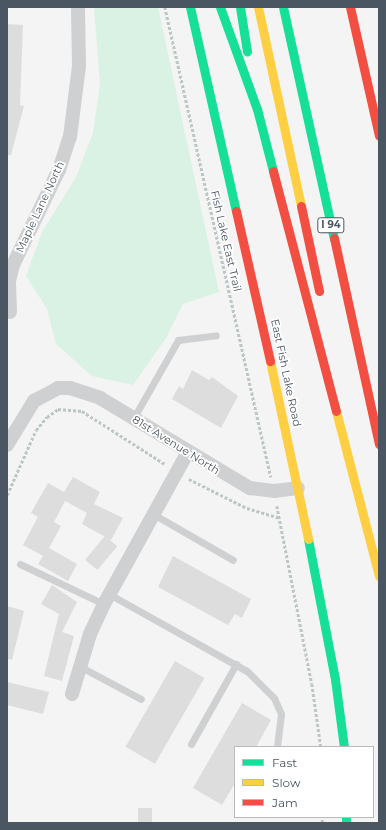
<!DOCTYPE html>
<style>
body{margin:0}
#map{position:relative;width:386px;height:830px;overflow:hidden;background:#f4f4f4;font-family:Montserrat,sans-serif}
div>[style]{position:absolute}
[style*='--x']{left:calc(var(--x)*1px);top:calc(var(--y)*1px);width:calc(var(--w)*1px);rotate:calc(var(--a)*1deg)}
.green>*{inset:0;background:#d9f2e3}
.building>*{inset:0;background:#ddddde;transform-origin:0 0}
.path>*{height:2.5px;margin-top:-1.25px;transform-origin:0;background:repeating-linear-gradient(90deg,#bcc7c4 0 3px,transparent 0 5px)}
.lane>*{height:7px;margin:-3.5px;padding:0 3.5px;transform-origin:3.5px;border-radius:3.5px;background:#ced0d2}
.street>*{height:14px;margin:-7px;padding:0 7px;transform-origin:7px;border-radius:7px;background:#ced0d2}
.fast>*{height:9px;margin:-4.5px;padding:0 4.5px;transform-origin:4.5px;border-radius:4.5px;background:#16e098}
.slow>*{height:9px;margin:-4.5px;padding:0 4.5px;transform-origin:4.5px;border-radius:4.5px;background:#ffcf43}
.jam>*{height:9px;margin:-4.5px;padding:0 4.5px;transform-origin:4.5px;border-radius:4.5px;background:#f24e42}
span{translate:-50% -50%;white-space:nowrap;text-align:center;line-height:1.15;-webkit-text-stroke:3.5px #fff;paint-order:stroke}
.shield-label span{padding:1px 3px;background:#fff;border:1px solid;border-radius:3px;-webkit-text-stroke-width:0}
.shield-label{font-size:10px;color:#4a5661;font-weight:700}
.street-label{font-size:11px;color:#4a5661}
.frame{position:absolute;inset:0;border:8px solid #4a5661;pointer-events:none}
.legend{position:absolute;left:234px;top:746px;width:140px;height:72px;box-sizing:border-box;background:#fff;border:1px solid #b7bbc0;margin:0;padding:5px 7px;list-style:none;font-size:12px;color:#4a5661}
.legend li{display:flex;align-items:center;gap:8px;height:20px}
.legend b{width:20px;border:1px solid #b7bbc0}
</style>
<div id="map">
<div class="green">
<i style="clip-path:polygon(94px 7px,158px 7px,219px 292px,183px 304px,166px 338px,133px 385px,92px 376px,56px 344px,47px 309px,26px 276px,42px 232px,76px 177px,93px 133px,100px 84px)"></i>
</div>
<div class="building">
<i style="clip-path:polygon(7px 24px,23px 25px,20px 105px,24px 106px,11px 155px,7px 155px)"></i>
<i style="clip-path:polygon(192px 370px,209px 380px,212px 377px,238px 396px,221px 428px,172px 399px,179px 386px,183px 389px)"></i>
<i style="clip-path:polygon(73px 477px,100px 492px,94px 504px,123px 518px,111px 540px,82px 524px,87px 513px,65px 501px,54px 522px,61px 526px,49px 548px,77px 564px,68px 581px,38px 564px,43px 556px,23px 545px,38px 517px,31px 513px,48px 483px,64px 492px)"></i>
<i style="left:105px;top:536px;width:16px;height:31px;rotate:40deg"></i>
<i style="clip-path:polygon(173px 556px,251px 599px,242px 618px,235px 614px,228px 625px,158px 587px)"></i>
<i style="clip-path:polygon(52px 585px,77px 602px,62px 632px,74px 636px,62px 681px,44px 676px,59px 614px,41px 604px)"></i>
<i style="clip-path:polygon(7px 606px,24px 611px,12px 660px,7px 659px)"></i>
<i style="left:175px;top:661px;width:34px;height:99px;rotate:30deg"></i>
<i style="clip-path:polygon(7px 682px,49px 692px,43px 714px,7px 705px)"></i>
<i style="clip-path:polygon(242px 703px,271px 720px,256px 747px,235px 747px,235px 783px,222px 805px,193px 788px)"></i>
<i style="left:138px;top:808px;width:14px;height:15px"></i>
</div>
<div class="path">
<i style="--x:165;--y:7;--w:482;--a:77.3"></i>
<i style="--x:189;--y:479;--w:65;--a:26.6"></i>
<i style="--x:247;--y:508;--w:34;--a:17"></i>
<i style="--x:7;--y:495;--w:71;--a:-66"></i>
<i style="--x:36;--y:430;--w:17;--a:-50"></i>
<i style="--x:47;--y:417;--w:14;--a:-36"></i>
<i style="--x:58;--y:409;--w:24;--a:5"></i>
<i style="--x:82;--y:411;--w:98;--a:32.6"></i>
<i style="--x:277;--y:506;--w:181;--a:78.9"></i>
<i style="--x:312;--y:684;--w:64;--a:81.9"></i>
<i style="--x:322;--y:823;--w:6;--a:-90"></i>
</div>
<div class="lane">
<i style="--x:133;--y:419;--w:91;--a:-60.3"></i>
<i style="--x:178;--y:340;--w:38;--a:-7"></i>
<i style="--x:153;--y:514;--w:92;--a:29.9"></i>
<i style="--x:20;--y:564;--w:93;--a:25.5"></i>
<i style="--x:109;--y:594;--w:158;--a:29.2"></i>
<i style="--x:247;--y:671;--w:38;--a:45"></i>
<i style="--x:274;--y:698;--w:17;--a:66"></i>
<i style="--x:281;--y:714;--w:33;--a:97"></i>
<i style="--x:79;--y:666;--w:70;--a:28"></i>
<i style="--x:191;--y:744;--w:92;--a:-60.6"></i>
</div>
<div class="street">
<i style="--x:10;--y:312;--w:31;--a:-92"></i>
<i style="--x:9;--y:281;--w:16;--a:-76"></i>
<i style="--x:13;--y:265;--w:106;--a:-64.2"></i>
<i style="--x:59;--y:170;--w:35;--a:-72"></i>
<i style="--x:70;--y:137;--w:72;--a:-82.8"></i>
<i style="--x:79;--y:66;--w:59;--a:-91"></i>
<i style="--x:7;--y:445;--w:52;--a:-58.5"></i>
<i style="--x:34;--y:401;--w:27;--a:-28"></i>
<i style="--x:58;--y:388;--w:12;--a:0"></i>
<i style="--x:70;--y:388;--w:32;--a:18"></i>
<i style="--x:100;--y:398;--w:175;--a:31"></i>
<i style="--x:250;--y:488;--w:24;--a:7"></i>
<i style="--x:274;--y:491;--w:24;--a:-7"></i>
<i style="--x:72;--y:694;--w:63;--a:-73.3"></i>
<i style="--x:90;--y:634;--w:33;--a:-65"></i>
<i style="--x:104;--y:604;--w:174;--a:-61.1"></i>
</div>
<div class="fast">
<i style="--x:190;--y:7;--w:209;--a:77.3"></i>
<i style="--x:220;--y:7;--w:109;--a:70.1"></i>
<i style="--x:257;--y:109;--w:64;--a:75.5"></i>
<i style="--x:240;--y:7;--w:45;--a:81"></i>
<i style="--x:283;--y:7;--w:237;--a:77.6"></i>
<i style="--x:308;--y:539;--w:143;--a:79.1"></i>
<i style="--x:335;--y:679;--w:69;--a:82.5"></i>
<i style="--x:346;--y:817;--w:6;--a:90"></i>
</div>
<div class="slow">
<i style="--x:258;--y:7;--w:204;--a:77.8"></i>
<i style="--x:270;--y:361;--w:182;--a:77.9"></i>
<i style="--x:336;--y:411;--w:171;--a:75.4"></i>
</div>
<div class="jam">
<i style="--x:350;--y:7;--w:132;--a:77.3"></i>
<i style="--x:273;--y:171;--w:248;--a:75.3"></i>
<i style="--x:301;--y:206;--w:87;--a:78"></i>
<i style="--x:236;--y:211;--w:154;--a:77.2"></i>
<i style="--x:334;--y:238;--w:211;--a:77.7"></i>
</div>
<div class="shield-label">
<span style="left:331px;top:225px">I 94</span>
</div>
<div class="street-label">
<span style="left:40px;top:207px;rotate:-65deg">Maple Lane North</span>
<span style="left:226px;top:241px;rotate:77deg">Fish Lake East Trail</span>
<span style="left:286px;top:373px;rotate:78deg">East Fish Lake Road</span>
<span style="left:176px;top:445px;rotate:32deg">81st Avenue North</span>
</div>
<div class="frame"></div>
<ul class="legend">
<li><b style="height:5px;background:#16e098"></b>Fast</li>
<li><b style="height:5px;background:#ffcf43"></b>Slow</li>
<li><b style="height:5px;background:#f24e42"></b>Jam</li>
</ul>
</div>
